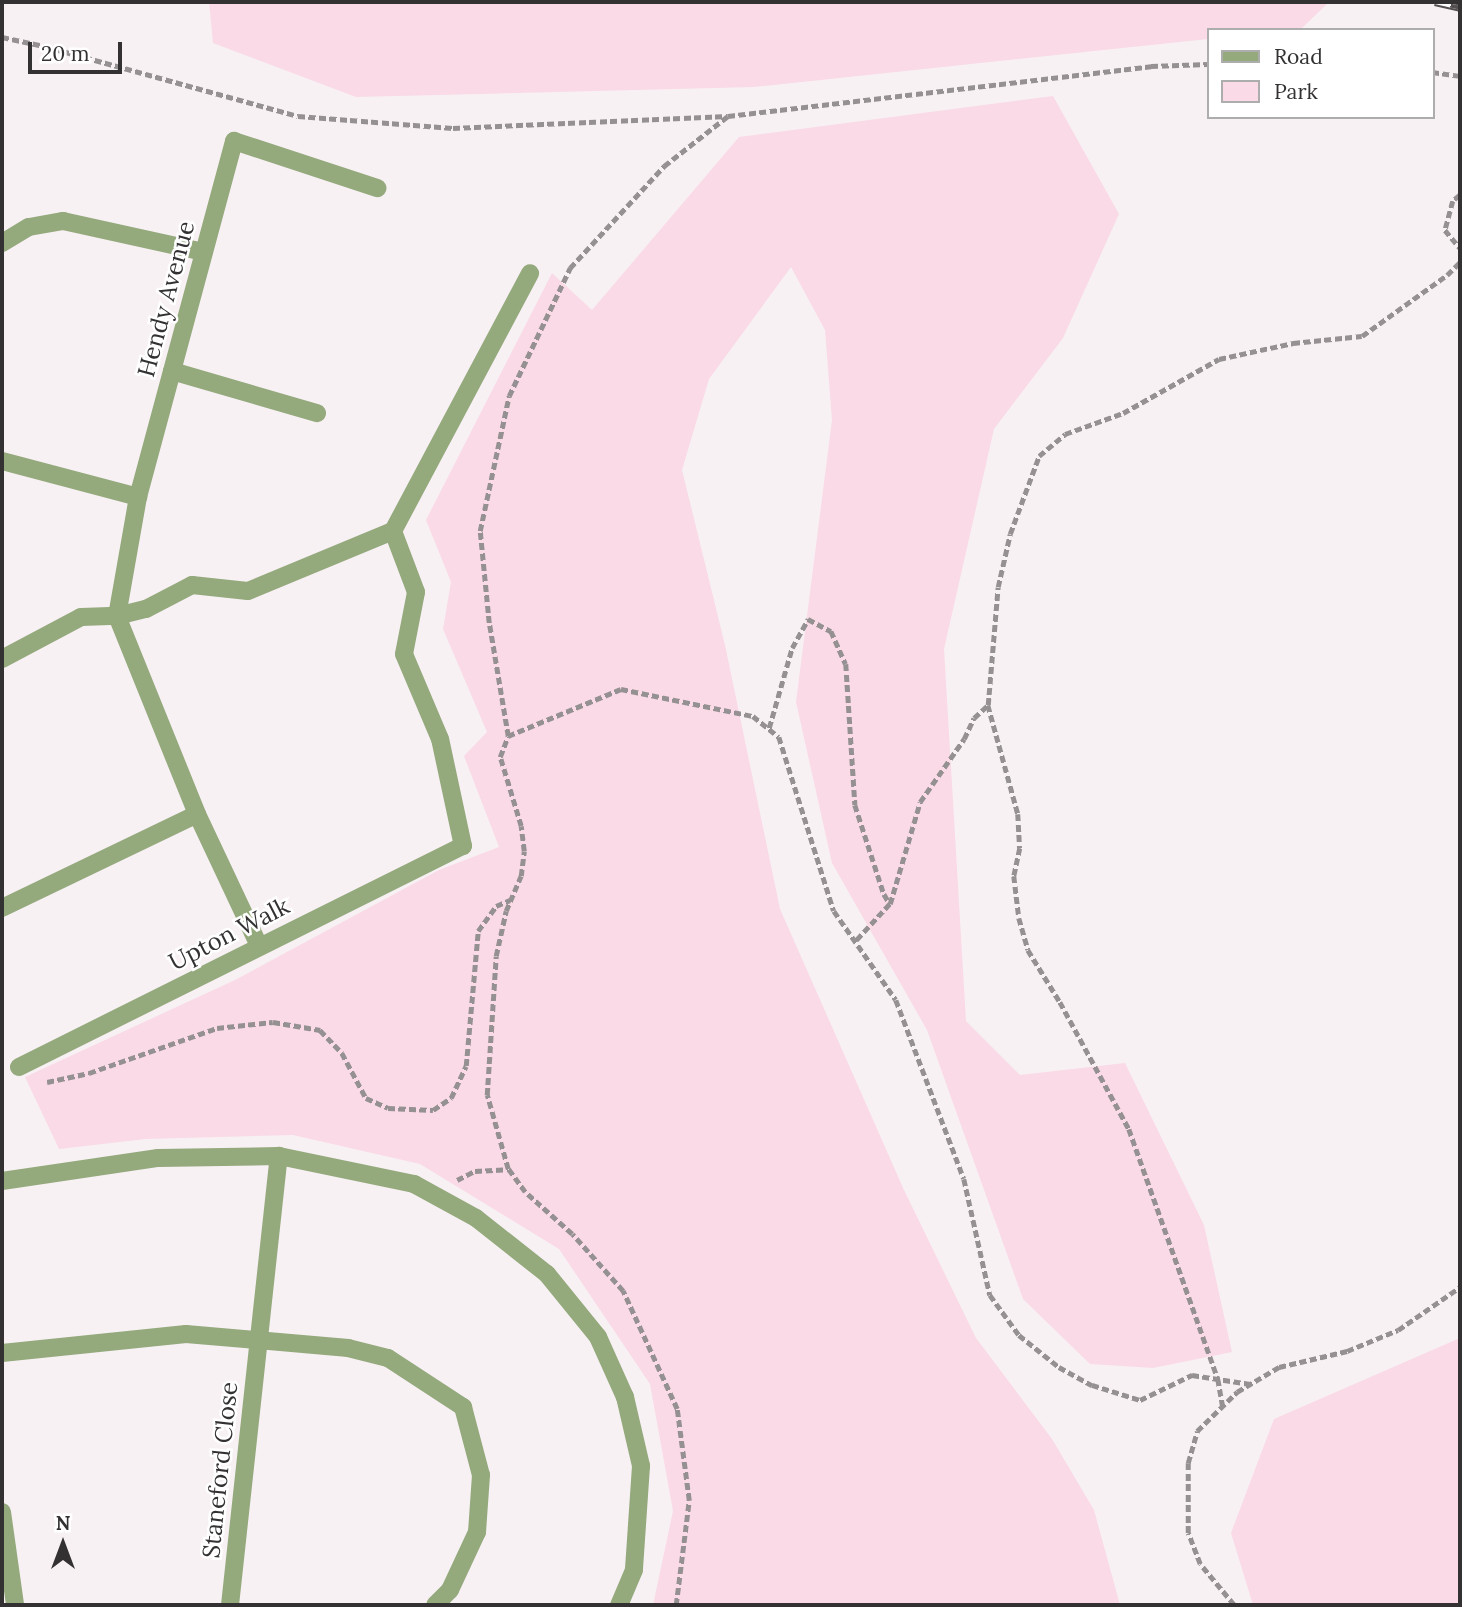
<!DOCTYPE html>
<style>
body{margin:0}
#map{position:relative;width:1462px;height:1607px;overflow:hidden;background:#f8f1f4;font-family:Lora,serif}
div>[style]{position:absolute}
[style*='--x']{left:calc(var(--x)*1px);top:calc(var(--y)*1px);width:calc(var(--w)*1px);rotate:calc(var(--a)*1deg)}
.green>*{inset:0;background:#f9dae6}
.path>*{height:4.5px;margin-top:-2.25px;transform-origin:0;background:repeating-linear-gradient(90deg,#959092 0 7px,transparent 0 10.5px)}
.minor>*{height:18px;margin:-9px;padding:0 9px;transform-origin:9px;border-radius:9px;background:#94a97c}
.rail>*{height:8px;margin-top:-4px;transform-origin:0;background:repeating-linear-gradient(90deg,#fff 0 16px,#545052 0 32px);box-sizing:border-box;border-block:2px solid #545052}
span{translate:-50% -50%;white-space:nowrap;text-align:center;line-height:1.15;-webkit-text-stroke:5px #fff;paint-order:stroke}
.street-label{font-size:24px;color:#343133}
.frame{position:absolute;inset:0;border:4px solid #343133;pointer-events:none}
.legend{position:absolute;left:1207px;top:28px;width:228px;height:91px;box-sizing:border-box;background:#fff;border:2px solid #aeadad;margin:0;padding:9px 12px;list-style:none;font-size:21px;color:#343133}
.legend li{display:flex;align-items:center;gap:14px;height:35px}
.legend b{width:35px;border:2px solid #aeadad}
.north{position:absolute;left:28px;top:1509px;width:70px;height:70px;-webkit-text-stroke:5px #fff;paint-order:stroke;rotate:0deg;font-size:19px;font-weight:700;line-height:28px;text-align:center;color:#343133}
.north::after{content:'';display:block;margin:auto;width:24px;height:32px;background:#343133;clip-path:polygon(50% 0,100% 100%,50% 72%,0 100%)}
.scale{position:absolute;left:28px;top:42px;width:94px;height:32px;box-sizing:border-box;border:4px solid #343133;border-top:0;padding-left:9px;font-size:21px;line-height:24px;white-space:nowrap;color:#343133;-webkit-text-stroke:5px #fff;paint-order:stroke}
</style>
<div id="map">
<div class="green">
<i style="clip-path:polygon(209px 2px,1319px 2px,1328px 3px,1301px 29px,1208px 30px,1208px 39px,754px 87px,356px 97px,213px 43px)"></i>
<i style="clip-path:polygon(1053px 96px,1119px 214px,1063px 338px,994px 429px,944px 649px,966px 1021px,1020px 1075px,1125px 1063px,1204px 1225px,1232px 1352px,1153px 1368px,1090px 1364px,1023px 1299px,927px 1030px,832px 863px,796px 702px,832px 420px,825px 330px,791px 267px,709px 379px,682px 470px,725px 645px,780px 909px,904px 1190px,976px 1338px,1052px 1439px,1094px 1510px,1120px 1605px,653px 1605px,673px 1511px,650px 1384px,559px 1249px,420px 1164px,293px 1135px,146px 1139px,59px 1149px,25px 1077px,235px 980px,439px 870px,499px 847px,464px 756px,487px 732px,443px 629px,451px 582px,426px 520px,552px 273px,592px 310px,739px 137px)"></i>
<i style="clip-path:polygon(1460px 1338px,1460px 1605px,1253px 1605px,1231px 1533px,1274px 1419px)"></i>
</div>
<div class="path">
<i style="--x:2;--y:37;--w:43;--a:12.1"></i>
<i style="--x:44;--y:46;--w:263;--a:15.4"></i>
<i style="--x:298;--y:116;--w:155;--a:4.4"></i>
<i style="--x:453;--y:128;--w:275;--a:-2.5"></i>
<i style="--x:728;--y:116;--w:426;--a:-6.7"></i>
<i style="--x:1151;--y:66;--w:57;--a:-2"></i>
<i style="--x:1432;--y:72;--w:28;--a:8"></i>
<i style="--x:1460;--y:195;--w:9;--a:139"></i>
<i style="--x:1453;--y:201;--w:30;--a:105"></i>
<i style="--x:1445;--y:230;--w:23;--a:50"></i>
<i style="--x:988;--y:705;--w:113;--a:74.6"></i>
<i style="--x:1018;--y:814;--w:34;--a:87"></i>
<i style="--x:1020;--y:848;--w:29;--a:102"></i>
<i style="--x:1014;--y:876;--w:42;--a:83.2"></i>
<i style="--x:1019;--y:918;--w:33;--a:74"></i>
<i style="--x:1028;--y:950;--w:61;--a:58.4"></i>
<i style="--x:1060;--y:1002;--w:145;--a:61.5"></i>
<i style="--x:1129;--y:1129;--w:265;--a:70.4"></i>
<i style="--x:1218;--y:1379;--w:27;--a:80"></i>
<i style="--x:769;--y:728;--w:83;--a:-74"></i>
<i style="--x:792;--y:648;--w:33;--a:-61"></i>
<i style="--x:808;--y:619;--w:26;--a:28"></i>
<i style="--x:831;--y:631;--w:36;--a:66"></i>
<i style="--x:846;--y:664;--w:141;--a:86.3"></i>
<i style="--x:855;--y:805;--w:94;--a:72"></i>
<i style="--x:884;--y:894;--w:12;--a:59"></i>
<i style="--x:890;--y:904;--w:50;--a:132.6"></i>
<i style="--x:508;--y:736;--w:122;--a:-22.6"></i>
<i style="--x:621;--y:689;--w:135;--a:11.6"></i>
<i style="--x:753;--y:716;--w:33;--a:39"></i>
<i style="--x:779;--y:737;--w:182;--a:72.5"></i>
<i style="--x:834;--y:911;--w:108;--a:55.1"></i>
<i style="--x:896;--y:1000;--w:191;--a:69.2"></i>
<i style="--x:964;--y:1179;--w:119;--a:77.4"></i>
<i style="--x:990;--y:1295;--w:49;--a:54.1"></i>
<i style="--x:1019;--y:1335;--w:51;--a:38.7"></i>
<i style="--x:1059;--y:1367;--w:38;--a:29"></i>
<i style="--x:1092;--y:1385;--w:50;--a:17.4"></i>
<i style="--x:1140;--y:1400;--w:58;--a:-25.7"></i>
<i style="--x:1192;--y:1375;--w:59;--a:8.8"></i>
<i style="--x:890;--y:904;--w:106;--a:-73.6"></i>
<i style="--x:920;--y:802;--w:77;--a:-55.1"></i>
<i style="--x:964;--y:739;--w:23;--a:-65"></i>
<i style="--x:974;--y:718;--w:19;--a:-43"></i>
<i style="--x:988;--y:705;--w:118;--a:-85.2"></i>
<i style="--x:998;--y:587;--w:54;--a:-77.2"></i>
<i style="--x:1010;--y:534;--w:83;--a:-69.6"></i>
<i style="--x:1039;--y:456;--w:34;--a:-40"></i>
<i style="--x:1065;--y:434;--w:62;--a:-19.9"></i>
<i style="--x:1123;--y:413;--w:110;--a:-29.4"></i>
<i style="--x:1219;--y:359;--w:76;--a:-12.2"></i>
<i style="--x:1293;--y:343;--w:69;--a:-5.8"></i>
<i style="--x:1362;--y:336;--w:105;--a:-35.7"></i>
<i style="--x:1447;--y:275;--w:18;--a:-45"></i>
<i style="--x:47;--y:1082;--w:43;--a:-12.1"></i>
<i style="--x:89;--y:1073;--w:136;--a:-19.4"></i>
<i style="--x:217;--y:1028;--w:56;--a:-6.1"></i>
<i style="--x:273;--y:1022;--w:48;--a:9.7"></i>
<i style="--x:320;--y:1030;--w:32;--a:46"></i>
<i style="--x:342;--y:1053;--w:51;--a:61.9"></i>
<i style="--x:366;--y:1098;--w:24;--a:24"></i>
<i style="--x:388;--y:1108;--w:45;--a:2.5"></i>
<i style="--x:433;--y:1110;--w:22;--a:-34"></i>
<i style="--x:451;--y:1098;--w:35;--a:-65"></i>
<i style="--x:466;--y:1066;--w:136;--a:-84.9"></i>
<i style="--x:478;--y:931;--w:31;--a:-54"></i>
<i style="--x:496;--y:906;--w:15;--a:-23"></i>
<i style="--x:457;--y:1180;--w:20;--a:-27"></i>
<i style="--x:475;--y:1171;--w:33;--a:-3"></i>
<i style="--x:676;--y:1605;--w:106;--a:-82.9"></i>
<i style="--x:689;--y:1500;--w:92;--a:-97.5"></i>
<i style="--x:677;--y:1409;--w:130;--a:-114.6"></i>
<i style="--x:623;--y:1291;--w:76;--a:-131.8"></i>
<i style="--x:572;--y:1234;--w:63;--a:-138.2"></i>
<i style="--x:525;--y:1192;--w:29;--a:-126"></i>
<i style="--x:508;--y:1169;--w:77;--a:-105.8"></i>
<i style="--x:487;--y:1095;--w:139;--a:-86.3"></i>
<i style="--x:496;--y:956;--w:46;--a:-77.5"></i>
<i style="--x:506;--y:911;--w:38;--a:-67"></i>
<i style="--x:521;--y:876;--w:25;--a:-83"></i>
<i style="--x:524;--y:851;--w:25;--a:-97"></i>
<i style="--x:521;--y:826;--w:72;--a:-106.9"></i>
<i style="--x:500;--y:757;--w:22;--a:-69"></i>
<i style="--x:508;--y:736;--w:115;--a:-99.5"></i>
<i style="--x:489;--y:623;--w:92;--a:-95.6"></i>
<i style="--x:480;--y:531;--w:138;--a:-77.9"></i>
<i style="--x:509;--y:396;--w:142;--a:-64.5"></i>
<i style="--x:570;--y:268;--w:139;--a:-47.3"></i>
<i style="--x:664;--y:166;--w:81;--a:-38"></i>
<i style="--x:1234;--y:1605;--w:53;--a:-129.7"></i>
<i style="--x:1200;--y:1564;--w:33;--a:-111"></i>
<i style="--x:1188;--y:1533;--w:70;--a:-90"></i>
<i style="--x:1188;--y:1463;--w:33;--a:-74"></i>
<i style="--x:1197;--y:1431;--w:56;--a:-44.3"></i>
<i style="--x:1237;--y:1392;--w:49;--a:-30.8"></i>
<i style="--x:1279;--y:1367;--w:70;--a:-13.2"></i>
<i style="--x:1347;--y:1351;--w:55;--a:-22.4"></i>
<i style="--x:1398;--y:1330;--w:75;--a:-34.7"></i>
</div>
<div class="minor">
<i style="--x:2;--y:243;--w:31;--a:-31"></i>
<i style="--x:29;--y:227;--w:35;--a:-10"></i>
<i style="--x:63;--y:221;--w:144;--a:12.4"></i>
<i style="--x:172;--y:371;--w:151;--a:16.2"></i>
<i style="--x:2;--y:461;--w:141;--a:14.8"></i>
<i style="--x:117;--y:616;--w:121;--a:-80"></i>
<i style="--x:138;--y:497;--w:369;--a:-74.9"></i>
<i style="--x:234;--y:141;--w:151;--a:18.2"></i>
<i style="--x:117;--y:616;--w:214;--a:68"></i>
<i style="--x:197;--y:814;--w:146;--a:64.8"></i>
<i style="--x:2;--y:659;--w:89;--a:-28"></i>
<i style="--x:81;--y:617;--w:36;--a:-2"></i>
<i style="--x:117;--y:616;--w:30;--a:-14"></i>
<i style="--x:146;--y:609;--w:52;--a:-27.6"></i>
<i style="--x:192;--y:585;--w:56;--a:6.1"></i>
<i style="--x:248;--y:591;--w:157;--a:-22.5"></i>
<i style="--x:393;--y:531;--w:292;--a:-62"></i>
<i style="--x:2;--y:908;--w:216;--a:-25.7"></i>
<i style="--x:19;--y:1067;--w:496;--a:-26.5"></i>
<i style="--x:463;--y:846;--w:109;--a:-102.1"></i>
<i style="--x:440;--y:739;--w:92;--a:-113"></i>
<i style="--x:404;--y:654;--w:63;--a:-79"></i>
<i style="--x:416;--y:592;--w:65;--a:-110.7"></i>
<i style="--x:2;--y:1181;--w:158;--a:-8.4"></i>
<i style="--x:158;--y:1158;--w:121;--a:-0.9"></i>
<i style="--x:279;--y:1156;--w:138;--a:11.7"></i>
<i style="--x:414;--y:1184;--w:71;--a:28.7"></i>
<i style="--x:476;--y:1218;--w:90;--a:38.3"></i>
<i style="--x:547;--y:1274;--w:81;--a:51"></i>
<i style="--x:598;--y:1337;--w:66;--a:65.8"></i>
<i style="--x:625;--y:1397;--w:71;--a:76.9"></i>
<i style="--x:641;--y:1466;--w:104;--a:93.9"></i>
<i style="--x:634;--y:1570;--w:38;--a:113"></i>
<i style="--x:2;--y:1353;--w:185;--a:-5.9"></i>
<i style="--x:186;--y:1334;--w:163;--a:4.9"></i>
<i style="--x:348;--y:1348;--w:41;--a:14"></i>
<i style="--x:388;--y:1358;--w:90;--a:33.2"></i>
<i style="--x:463;--y:1407;--w:70;--a:75.2"></i>
<i style="--x:481;--y:1475;--w:57;--a:94"></i>
<i style="--x:477;--y:1532;--w:64;--a:115"></i>
<i style="--x:450;--y:1590;--w:21;--a:135"></i>
<i style="--x:2;--y:1512;--w:94;--a:82"></i>
<i style="--x:230;--y:1605;--w:452;--a:-83.8"></i>
</div>
<div class="rail">
<i style="--x:1435;--y:2;--w:26;--a:13"></i>
</div>
<div class="street-label">
<span style="left:166px;top:299px;rotate:-75deg">Hendy Avenue</span>
<span style="left:229px;top:934px;rotate:-27deg">Upton Walk</span>
<span style="left:220px;top:1470px;rotate:-84deg">Staneford Close</span>
</div>
<div class="frame"></div>
<ul class="legend">
<li><b style="height:9px;background:#94a97c"></b>Road</li>
<li><b style="height:19px;background:#f9dae6"></b>Park</li>
</ul>
<div class="north">N</div>
<div class="scale">20 m</div>
</div>
